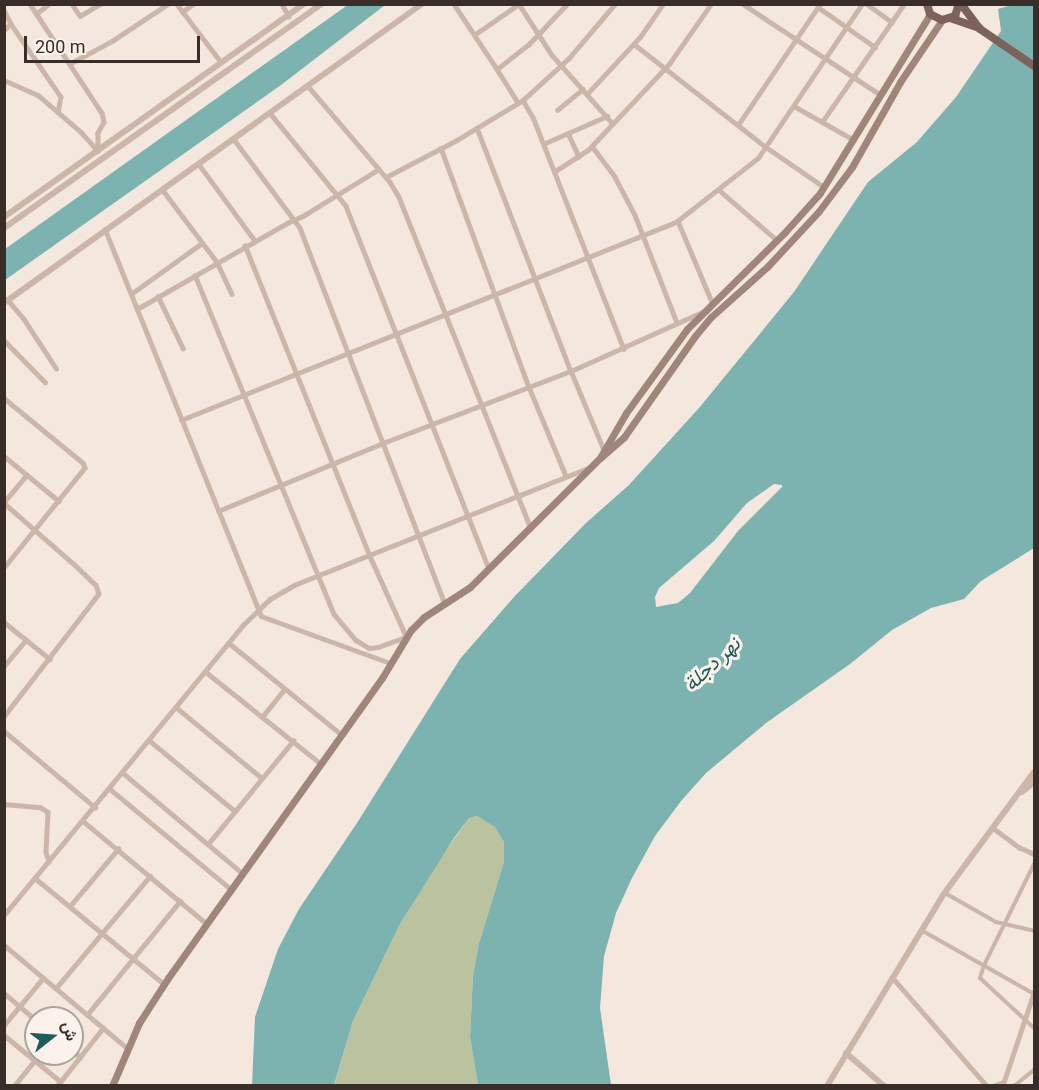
<!DOCTYPE html>
<meta charset="utf-8">
<style>
body{margin:0}
#map{position:relative;width:1039px;height:1090px;overflow:hidden;background:#f3e7de;font-family:Roboto,Vazirmatn,sans-serif}
div>[style]{position:absolute}
[style*='--x']{left:calc(var(--x)*1px);top:calc(var(--y)*1px);width:calc(var(--w)*1px);rotate:calc(var(--a)*1deg)}
.green>*{inset:0;background:#bac39d}
.water>*{inset:0;background:#7cb2af}
.pedestrian>*{height:4px;margin:-2px;padding:0 2px;transform-origin:2px;border-radius:2px;background:#ccb6a9}
.minor>*{height:4.5px;margin:-2.25px;padding:0 2.25px;transform-origin:2.25px;border-radius:2.25px;background:#ccb6a9}
.tertiary>*{height:6px;margin:-3px;padding:0 3px;transform-origin:3px;border-radius:3px;background:#ccb6a9}
.secondary>*{height:7px;margin:-3.5px;padding:0 3.5px;transform-origin:3.5px;border-radius:3.5px;background:#a0857a}
.primary>*{height:8px;margin:-4px;padding:0 4px;transform-origin:4px;border-radius:4px;background:#7b625a}
span{translate:-50% -50%;white-space:nowrap;text-align:center;line-height:1.15;-webkit-text-stroke:6px #fbf2eb;paint-order:stroke}
.water-label{font-size:20px;color:#1d5c5b;font-style:italic}
.frame{position:absolute;inset:0;border:6px solid #392d29;pointer-events:none}
.north{position:absolute;left:24px;top:1006px;width:60px;height:60px;box-sizing:border-box;background:#fbf2eb;border:2px solid #ada39d;border-radius:50%;rotate:73deg;font-size:16px;font-weight:700;line-height:24px;text-align:center;color:#392d29}
.north::after{content:'';display:block;margin:auto;width:21px;height:27px;background:#1d5c5b;clip-path:polygon(50% 0,100% 100%,50% 72%,0 100%)}
.scale{position:absolute;left:24px;top:36px;width:176px;height:27px;box-sizing:border-box;border:3px solid #392d29;border-top:0;padding-left:8px;font-size:18px;line-height:21px;white-space:nowrap;color:#392d29;-webkit-text-stroke:4px #fbf2eb;paint-order:stroke}
</style>
<div id="map">
<div class="green">
<i style="clip-path:polygon(477px 816px,496px 827px,504px 842px,504px 862px,479px 943px,473px 975px,470px 1037px,478px 1085px,334px 1086px,353px 1021px,401px 922px,435px 866px,469px 818px)"></i>
</div>
<div class="water">
<i style="clip-path:polygon(349px 4px,385px 5px,281px 85px,5px 280px,5px 249px)"></i>
<i style="clip-path:polygon(evenodd,1012px 5px,1034px 5px,1034px 548px,981px 581px,964px 599px,931px 608px,892px 630px,850px 664px,766px 723px,706px 773px,681px 801px,655px 836px,632px 878px,616px 913px,604px 956px,600px 1008px,611px 1085px,478px 1085px,470px 1037px,473px 975px,479px 943px,504px 862px,504px 842px,495px 827px,477px 816px,469px 818px,454px 838px,401px 922px,353px 1021px,334px 1085px,252px 1086px,255px 1017px,278px 949px,299px 909px,357px 823px,460px 659px,514px 597px,586px 523px,629px 485px,699px 408px,794px 292px,868px 182px,917px 142px,956px 97px,1001px 31px,998px 9px,1012px 5px,774px 484px,782px 485px,782px 487px,738px 531px,690px 593px,678px 603px,656px 607px,655px 597px,659px 588px,714px 541px,747px 503px,774px 484px)"></i>
</div>
<div class="pedestrian">
<i style="--x:1034;--y:864;--w:113;--a:116.3"></i>
<i style="--x:984;--y:965;--w:14;--a:107"></i>
<i style="--x:980;--y:978;--w:74;--a:42.8"></i>
<i style="--x:945;--y:893;--w:59;--a:29.6"></i>
<i style="--x:996;--y:922;--w:39;--a:13"></i>
<i style="--x:921;--y:930;--w:130;--a:29.5"></i>
<i style="--x:1014;--y:1086;--w:26;--a:-39"></i>
</div>
<div class="minor">
<i style="--x:30;--y:4;--w:131;--a:56.6"></i>
<i style="--x:102;--y:113;--w:9;--a:77"></i>
<i style="--x:104;--y:122;--w:13;--a:119"></i>
<i style="--x:98;--y:133;--w:18;--a:90"></i>
<i style="--x:72;--y:4;--w:14;--a:56"></i>
<i style="--x:80;--y:16;--w:23;--a:-31"></i>
<i style="--x:177;--y:4;--w:73;--a:52.8"></i>
<i style="--x:282;--y:4;--w:14;--a:60"></i>
<i style="--x:454;--y:4;--w:78;--a:56.5"></i>
<i style="--x:497;--y:69;--w:39;--a:-38"></i>
<i style="--x:528;--y:45;--w:57;--a:-46.4"></i>
<i style="--x:519;--y:4;--w:61;--a:57.1"></i>
<i style="--x:552;--y:55;--w:92;--a:48.5"></i>
<i style="--x:743;--y:4;--w:165;--a:33.4"></i>
<i style="--x:867;--y:4;--w:31;--a:36"></i>
<i style="--x:818;--y:7;--w:70;--a:35.1"></i>
<i style="--x:4;--y:10;--w:16;--a:63"></i>
<i style="--x:11;--y:24;--w:10;--a:135"></i>
<i style="--x:182;--y:12;--w:14;--a:-36"></i>
<i style="--x:36;--y:14;--w:16;--a:-38"></i>
<i style="--x:11;--y:24;--w:88;--a:55.6"></i>
<i style="--x:61;--y:97;--w:15;--a:101"></i>
<i style="--x:474;--y:35;--w:55;--a:-34.6"></i>
<i style="--x:634;--y:44;--w:167;--a:38"></i>
<i style="--x:766;--y:147;--w:70;--a:34.6"></i>
<i style="--x:69;--y:64;--w:49;--a:-28.1"></i>
<i style="--x:112;--y:41;--w:67;--a:-33.5"></i>
<i style="--x:497;--y:69;--w:40;--a:58"></i>
<i style="--x:4;--y:80;--w:37;--a:24"></i>
<i style="--x:38;--y:95;--w:57;--a:40.7"></i>
<i style="--x:81;--y:132;--w:25;--a:48"></i>
<i style="--x:308;--y:86;--w:126;--a:49.5"></i>
<i style="--x:390;--y:182;--w:17;--a:59"></i>
<i style="--x:399;--y:197;--w:357;--a:68.3"></i>
<i style="--x:587;--y:94;--w:78;--a:-47.1"></i>
<i style="--x:640;--y:37;--w:40;--a:-55.1"></i>
<i style="--x:523;--y:100;--w:20;--a:60"></i>
<i style="--x:533;--y:117;--w:249;--a:68.6"></i>
<i style="--x:794;--y:106;--w:69;--a:29.5"></i>
<i style="--x:557;--y:110;--w:33;--a:-39"></i>
<i style="--x:270;--y:113;--w:120;--a:50.7"></i>
<i style="--x:346;--y:206;--w:390;--a:68.5"></i>
<i style="--x:822;--y:122;--w:144;--a:-55.2"></i>
<i style="--x:738;--y:125;--w:146;--a:-55.9"></i>
<i style="--x:477;--y:128;--w:261;--a:68.9"></i>
<i style="--x:571;--y:371;--w:86;--a:67.3"></i>
<i style="--x:568;--y:133;--w:26;--a:65"></i>
<i style="--x:233;--y:138;--w:112;--a:53.3"></i>
<i style="--x:300;--y:228;--w:402;--a:68.9"></i>
<i style="--x:543;--y:144;--w:70;--a:-23.6"></i>
<i style="--x:592;--y:146;--w:39;--a:53"></i>
<i style="--x:615;--y:177;--w:43;--a:62.2"></i>
<i style="--x:635;--y:215;--w:116;--a:68.7"></i>
<i style="--x:441;--y:148;--w:255;--a:69.8"></i>
<i style="--x:529;--y:387;--w:96;--a:67.4"></i>
<i style="--x:198;--y:163;--w:97;--a:53.8"></i>
<i style="--x:554;--y:172;--w:40;--a:-32.9"></i>
<i style="--x:588;--y:150;--w:45;--a:-46.8"></i>
<i style="--x:619;--y:117;--w:73;--a:-46.7"></i>
<i style="--x:669;--y:64;--w:73;--a:-55"></i>
<i style="--x:386;--y:177;--w:80;--a:-27.5"></i>
<i style="--x:457;--y:140;--w:77;--a:-31.2"></i>
<i style="--x:523;--y:100;--w:62;--a:-42.4"></i>
<i style="--x:569;--y:58;--w:71;--a:-49.6"></i>
<i style="--x:162;--y:189;--w:91;--a:53"></i>
<i style="--x:217;--y:262;--w:35;--a:65"></i>
<i style="--x:719;--y:190;--w:77;--a:40.8"></i>
<i style="--x:678;--y:221;--w:88;--a:67.2"></i>
<i style="--x:105;--y:229;--w:417;--a:68"></i>
<i style="--x:261;--y:616;--w:137;--a:20"></i>
<i style="--x:195;--y:275;--w:366;--a:67.7"></i>
<i style="--x:334;--y:614;--w:34;--a:50"></i>
<i style="--x:356;--y:640;--w:15;--a:32"></i>
<i style="--x:369;--y:648;--w:9;--a:-6"></i>
<i style="--x:378;--y:647;--w:30;--a:-20"></i>
<i style="--x:406;--y:637;--w:90;--a:-114.3"></i>
<i style="--x:369;--y:555;--w:333;--a:-111.9"></i>
<i style="--x:131;--y:294;--w:87;--a:-35.7"></i>
<i style="--x:158;--y:296;--w:58;--a:64.3"></i>
<i style="--x:8;--y:300;--w:25;--a:50"></i>
<i style="--x:24;--y:319;--w:59;--a:56.9"></i>
<i style="--x:137;--y:309;--w:173;--a:-29.8"></i>
<i style="--x:287;--y:223;--w:17;--a:-24"></i>
<i style="--x:303;--y:216;--w:89;--a:-31.7"></i>
<i style="--x:4;--y:340;--w:59;--a:45.7"></i>
<i style="--x:4;--y:398;--w:102;--a:39.4"></i>
<i style="--x:83;--y:463;--w:5;--a:68"></i>
<i style="--x:85;--y:468;--w:129;--a:129"></i>
<i style="--x:181;--y:420;--w:533;--a:-21.8"></i>
<i style="--x:676;--y:222;--w:104;--a:-38"></i>
<i style="--x:758;--y:158;--w:186;--a:-56"></i>
<i style="--x:4;--y:456;--w:71;--a:39.3"></i>
<i style="--x:4;--y:502;--w:35;--a:-50"></i>
<i style="--x:4;--y:503;--w:94;--a:41.1"></i>
<i style="--x:75;--y:565;--w:29;--a:44"></i>
<i style="--x:96;--y:585;--w:9;--a:72"></i>
<i style="--x:99;--y:594;--w:155;--a:127.7"></i>
<i style="--x:218;--y:511;--w:178;--a:-22.4"></i>
<i style="--x:383;--y:443;--w:201;--a:-21"></i>
<i style="--x:571;--y:371;--w:144;--a:-24.2"></i>
<i style="--x:4;--y:622;--w:59;--a:38.8"></i>
<i style="--x:229;--y:643;--w:144;--a:39.1"></i>
<i style="--x:4;--y:666;--w:34;--a:-50"></i>
<i style="--x:206;--y:672;--w:146;--a:38.6"></i>
<i style="--x:177;--y:708;--w:110;--a:39.5"></i>
<i style="--x:262;--y:717;--w:36;--a:-51"></i>
<i style="--x:4;--y:731;--w:119;--a:39.9"></i>
<i style="--x:150;--y:741;--w:110;--a:39.5"></i>
<i style="--x:123;--y:773;--w:155;--a:40"></i>
<i style="--x:110;--y:789;--w:157;--a:39.6"></i>
<i style="--x:4;--y:804;--w:36;--a:5"></i>
<i style="--x:40;--y:807;--w:9;--a:32"></i>
<i style="--x:48;--y:812;--w:40;--a:92.9"></i>
<i style="--x:46;--y:852;--w:10;--a:73"></i>
<i style="--x:83;--y:821;--w:160;--a:39.7"></i>
<i style="--x:992;--y:827;--w:34;--a:37"></i>
<i style="--x:1019;--y:847;--w:17;--a:25"></i>
<i style="--x:208;--y:844;--w:134;--a:-50.5"></i>
<i style="--x:35;--y:878;--w:167;--a:39.4"></i>
<i style="--x:70;--y:906;--w:75;--a:-49.9"></i>
<i style="--x:4;--y:915;--w:376;--a:-50.5"></i>
<i style="--x:243;--y:625;--w:37;--a:-44"></i>
<i style="--x:270;--y:599;--w:28;--a:-30"></i>
<i style="--x:294;--y:585;--w:316;--a:-21.7"></i>
<i style="--x:4;--y:945;--w:160;--a:39.9"></i>
<i style="--x:892;--y:977;--w:145;--a:48.9"></i>
<i style="--x:56;--y:988;--w:146;--a:-50"></i>
<i style="--x:4;--y:993;--w:42;--a:40.2"></i>
<i style="--x:87;--y:1015;--w:147;--a:-50.8"></i>
<i style="--x:4;--y:1025;--w:61;--a:-50.3"></i>
<i style="--x:4;--y:1035;--w:72;--a:39.4"></i>
<i style="--x:72;--y:1050;--w:11;--a:41"></i>
<i style="--x:1003;--y:1084;--w:97;--a:-71.4"></i>
<i style="--x:14;--y:1086;--w:33;--a:-51"></i>
<i style="--x:57;--y:1086;--w:74;--a:-51.6"></i>
<i style="--x:993;--y:1086;--w:9;--a:-21"></i>
<i style="--x:1001;--y:1083;--w:6;--a:31"></i>
</div>
<div class="tertiary">
<i style="--x:4;--y:217;--w:368;--a:-35.4"></i>
<i style="--x:4;--y:228;--w:388;--a:-35.2"></i>
<i style="--x:4;--y:303;--w:514;--a:-35.58"></i>
<i style="--x:1022;--y:792;--w:16;--a:-40"></i>
<i style="--x:846;--y:1053;--w:50;--a:41"></i>
<i style="--x:827;--y:1086;--w:223;--a:-58.7"></i>
<i style="--x:943;--y:895;--w:153;--a:-53.5"></i>
</div>
<div class="secondary">
<i style="--x:601;--y:456;--w:50;--a:-59.8"></i>
<i style="--x:626;--y:413;--w:104;--a:-54"></i>
<i style="--x:687;--y:329;--w:138;--a:-44.7"></i>
<i style="--x:785;--y:232;--w:52;--a:-48.1"></i>
<i style="--x:820;--y:193;--w:210;--a:-58.4"></i>
<i style="--x:112;--y:1086;--w:69;--a:-66.8"></i>
<i style="--x:139;--y:1023;--w:54;--a:-57.2"></i>
<i style="--x:168;--y:978;--w:369;--a:-54.5"></i>
<i style="--x:382;--y:678;--w:56;--a:-58.9"></i>
<i style="--x:411;--y:630;--w:18;--a:-45"></i>
<i style="--x:424;--y:617;--w:55;--a:-33.1"></i>
<i style="--x:470;--y:587;--w:183;--a:-44.8"></i>
<i style="--x:600;--y:458;--w:32;--a:-41"></i>
<i style="--x:624;--y:437;--w:123;--a:-54.9"></i>
<i style="--x:695;--y:336;--w:25;--a:-50"></i>
<i style="--x:711;--y:317;--w:75;--a:-41.8"></i>
<i style="--x:767;--y:267;--w:76;--a:-47.1"></i>
<i style="--x:819;--y:211;--w:55;--a:-53.1"></i>
<i style="--x:852;--y:167;--w:98;--a:-60.5"></i>
<i style="--x:900;--y:82;--w:75;--a:-55.9"></i>
</div>
<div class="primary">
<i style="--x:927;--y:4;--w:10;--a:73"></i>
<i style="--x:930;--y:14;--w:13;--a:27"></i>
<i style="--x:942;--y:20;--w:14;--a:-17"></i>
<i style="--x:955;--y:16;--w:13;--a:-72"></i>
<i style="--x:961;--y:4;--w:31;--a:53"></i>
<i style="--x:980;--y:29;--w:65;--a:34.4"></i>
<i style="--x:950;--y:18;--w:31;--a:19"></i>
</div>
<div class="water-label">
<span style="left:712px;top:664px;rotate:-43deg">نهر دجلة</span>
</div>
<div class="frame"></div>
<div class="north">ش</div>
<div class="scale">200 m</div>
</div>
